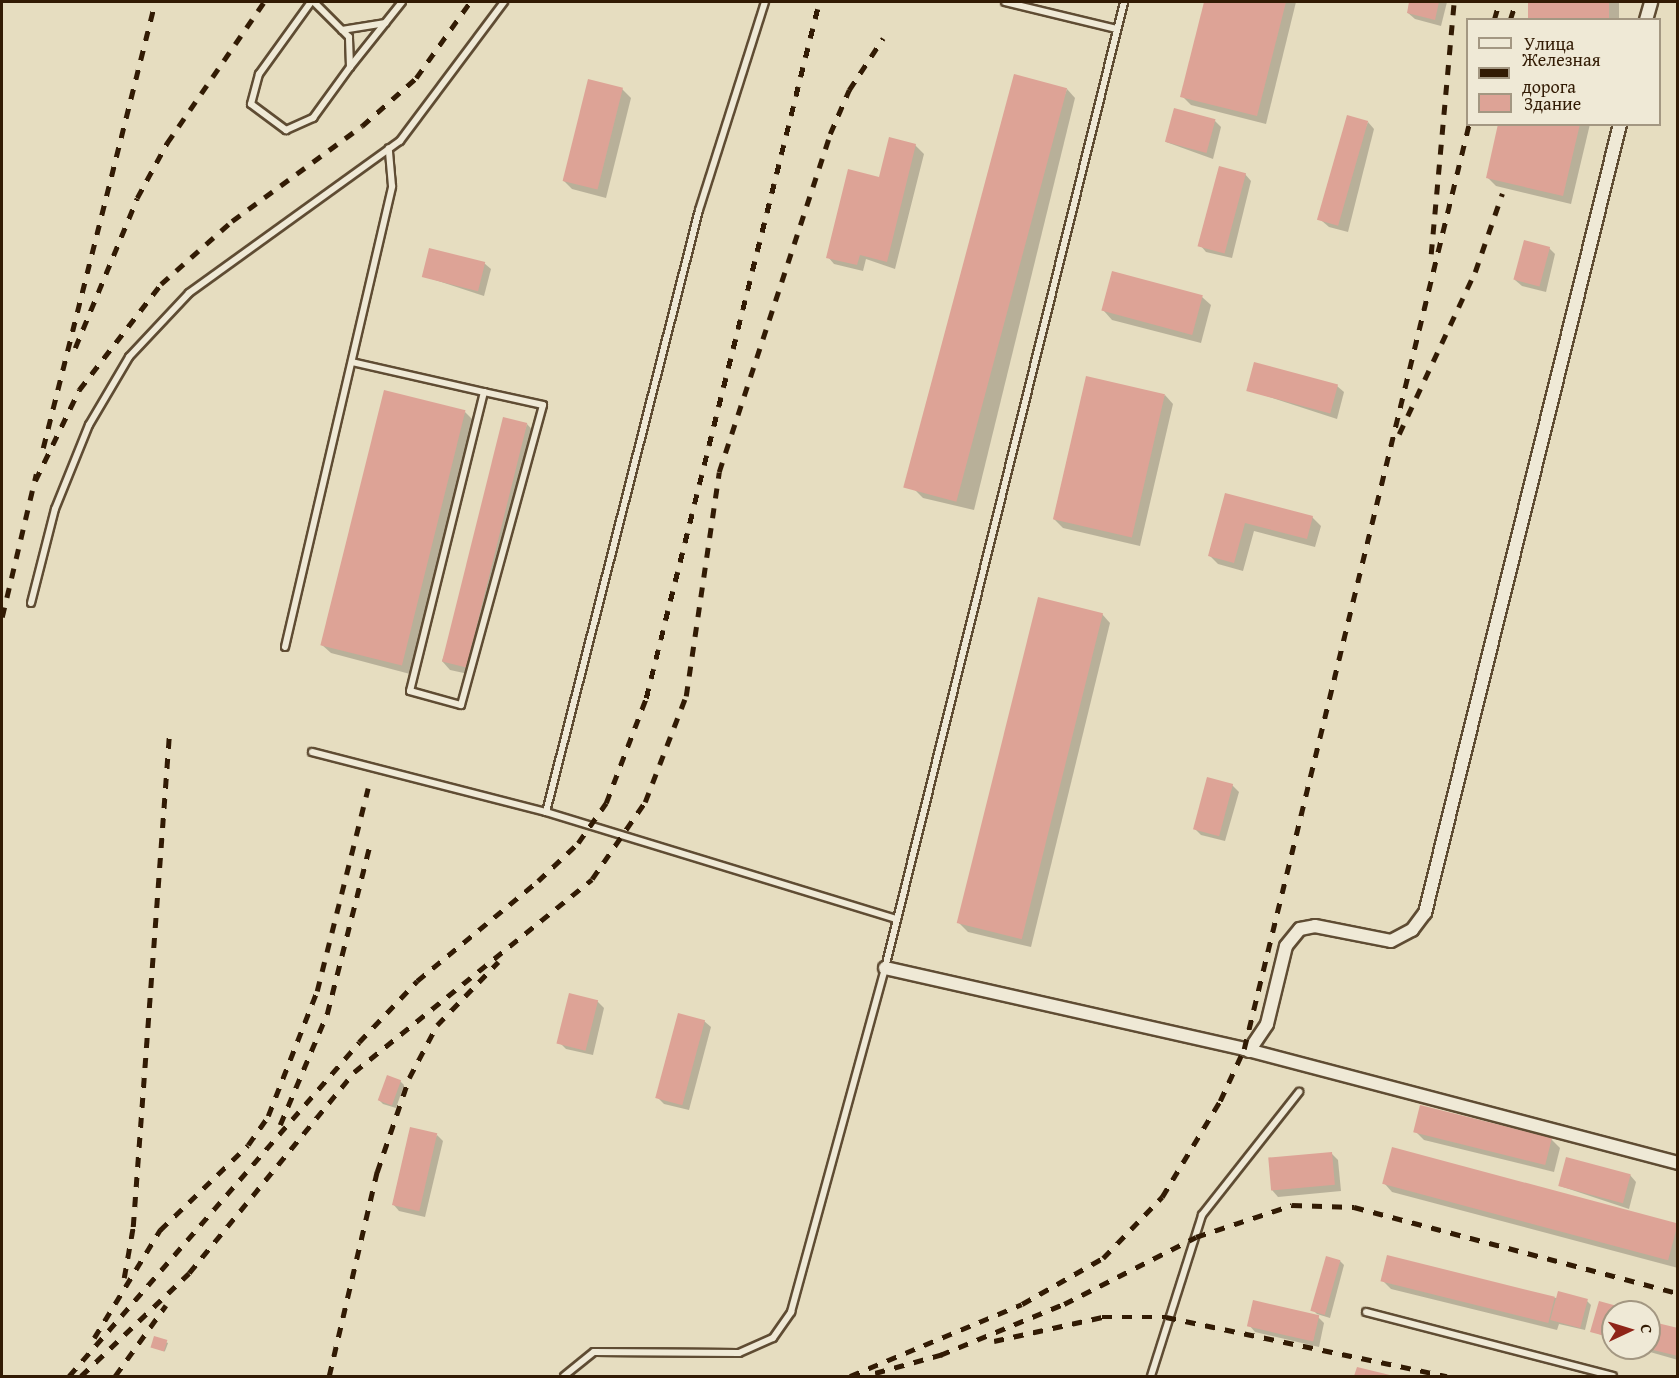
<!DOCTYPE html>
<meta charset="utf-8">
<style>
body{margin:0}
#map{position:relative;width:1679px;height:1378px;overflow:hidden;background:#e6ddc0;font-family:"Gentium Book Plus",serif}
div>[style]{position:absolute}
[style*='--x']{left:calc(var(--x)*1px);top:calc(var(--y)*1px);width:calc(var(--w)*1px);rotate:calc(var(--a)*1deg)}
.shadow>*{inset:0;background:#0003;transform-origin:0 0}
.building>*{inset:0;background:#dda396;transform-origin:0 0}
.roads{filter:drop-shadow(2px 0 #5f4c33) drop-shadow(-2px 0 #5f4c33) drop-shadow(0 2px #5f4c33) drop-shadow(0 -2px #5f4c33)}
.service>*{height:6px;margin:-3px;padding:0 3px;transform-origin:3px;border-radius:3px;background:#efe9d6}
.minor>*{height:12px;margin:-6px;padding:0 6px;transform-origin:6px;border-radius:6px;background:#efe9d6}
.rail>*{height:4.5px;margin-top:-2.25px;transform-origin:0;background:repeating-linear-gradient(90deg,#321b04 0 10px,transparent 0 20px)}
span{translate:-50% -50%;white-space:nowrap;text-align:center;line-height:1.15;-webkit-text-stroke:4.5px #efe9d6;paint-order:stroke}
.frame{position:absolute;inset:0;border:3px solid #321b04;pointer-events:none}
.legend{position:absolute;left:1466px;top:18px;width:195px;height:108px;box-sizing:border-box;background:#efe9d6;border:2px solid #a39782;margin:0;padding:8px 10px;list-style:none;font-size:18px;color:#321b04}
.legend li{display:flex;align-items:center;gap:12px;height:30px}
.legend b{width:30px;border:2px solid #a39782}
.north{position:absolute;left:1601px;top:1300px;width:60px;height:60px;box-sizing:border-box;background:#efe9d6;border:2px solid #a39782;border-radius:50%;rotate:86deg;font-size:16px;font-weight:700;line-height:24px;text-align:center;color:#321b04}
.north::after{content:'';display:block;margin:auto;width:21px;height:27px;background:#8f2418;clip-path:polygon(50% 0,100% 100%,50% 72%,0 100%)}
</style>
<div id="map">
<div class="shadow">
<i style="clip-path:polygon(1206px 2px,1296px 2px,1266px 124px,1191px 105px,1182px 96px)"></i>
<i style="clip-path:polygon(1411px 2px,1447px 2px,1441px 26px,1415px 19px,1408px 13px)"></i>
<i style="left:1529px;top:2px;width:90px;height:18px"></i>
<i style="clip-path:polygon(622px 89px,631px 98px,606px 198px,572px 189px,563px 180px)"></i>
<i style="clip-path:polygon(1067px 89px,1075px 98px,974px 510px,923px 498px,914px 489px)"></i>
<i style="clip-path:polygon(1215px 121px,1221px 127px,1213px 159px,1166px 142px)"></i>
<i style="clip-path:polygon(1368px 122px,1374px 129px,1348px 232px,1329px 227px,1322px 221px)"></i>
<i style="clip-path:polygon(1500px 124px,1590px 124px,1571px 204px,1496px 186px,1487px 177px)"></i>
<i style="clip-path:polygon(915px 145px,924px 154px,895px 269px,866px 259px,863px 271px,834px 264px,828px 257px,880px 179px)"></i>
<i style="clip-path:polygon(1245px 174px,1251px 181px,1232px 258px,1206px 252px,1200px 245px)"></i>
<i style="clip-path:polygon(1549px 248px,1555px 254px,1546px 292px,1522px 286px,1515px 280px)"></i>
<i style="clip-path:polygon(484px 263px,491px 269px,484px 296px,423px 276px)"></i>
<i style="clip-path:polygon(1202px 297px,1211px 305px,1201px 343px,1112px 320px,1104px 311px)"></i>
<i style="clip-path:polygon(1337px 386px,1344px 392px,1337px 419px,1248px 390px)"></i>
<i style="clip-path:polygon(1165px 395px,1173px 404px,1140px 546px,1063px 528px,1054px 519px)"></i>
<i style="clip-path:polygon(465px 412px,474px 421px,410px 674px,331px 653px,322px 645px)"></i>
<i style="clip-path:polygon(527px 424px,535px 433px,473px 675px,450px 670px,442px 661px)"></i>
<i style="clip-path:polygon(1226px 494px,1312px 517px,1321px 526px,1315px 547px,1254px 531px,1243px 571px,1218px 564px,1210px 556px)"></i>
<i style="clip-path:polygon(1102px 614px,1110px 623px,1031px 947px,968px 932px,959px 923px)"></i>
<i style="clip-path:polygon(1232px 785px,1239px 792px,1225px 841px,1201px 835px,1194px 828px)"></i>
<i style="clip-path:polygon(597px 1001px,604px 1008px,593px 1055px,566px 1049px,560px 1043px)"></i>
<i style="clip-path:polygon(704px 1021px,711px 1027px,689px 1110px,664px 1104px,657px 1097px)"></i>
<i style="clip-path:polygon(400px 1081px,404px 1085px,396px 1108px,383px 1104px,379px 1100px)"></i>
<i style="clip-path:polygon(1415px 1131px,1551px 1139px,1560px 1148px,1554px 1172px,1424px 1140px)"></i>
<i style="clip-path:polygon(437px 1135px,443px 1141px,425px 1217px,399px 1211px,393px 1204px)"></i>
<i style="clip-path:polygon(1332px 1154px,1338px 1160px,1341px 1191px,1278px 1197px,1272px 1190px)"></i>
<i style="clip-path:polygon(1630px 1175px,1636px 1182px,1629px 1209px,1560px 1186px)"></i>
<i style="clip-path:polygon(1384px 1183px,1678px 1225px,1678px 1268px,1392px 1192px)"></i>
<i style="clip-path:polygon(1340px 1261px,1344px 1265px,1330px 1318px,1317px 1314px,1313px 1310px)"></i>
<i style="clip-path:polygon(1383px 1281px,1587px 1301px,1591px 1305px,1585px 1330px,1559px 1324px,1557px 1330px,1391px 1289px)"></i>
<i style="clip-path:polygon(1600px 1303px,1630px 1312px,1613px 1312px,1613px 1340px,1592px 1331px)"></i>
<i style="clip-path:polygon(1318px 1317px,1324px 1323px,1319px 1347px,1255px 1332px,1249px 1325px)"></i>
<i style="clip-path:polygon(1649px 1322px,1678px 1329px,1678px 1360px,1636px 1348px,1649px 1348px)"></i>
<i style="left:155px;top:1338px;width:14px;height:9px;rotate:21deg"></i>
</div>
<div class="building">
<i style="clip-path:polygon(1204px 2px,1286px 2px,1257px 116px,1180px 97px)"></i>
<i style="clip-path:polygon(1409px 2px,1439px 2px,1435px 20px,1407px 13px)"></i>
<i style="left:1528px;top:2px;width:81px;height:19px"></i>
<i style="left:1014px;top:74px;width:55px;height:428px;rotate:15deg"></i>
<i style="left:588px;top:79px;width:36px;height:105px;rotate:14deg"></i>
<i style="left:1174px;top:108px;width:43px;height:35px;rotate:15deg"></i>
<i style="left:1347px;top:115px;width:22px;height:109px;rotate:16deg"></i>
<i style="clip-path:polygon(1498px 124px,1580px 124px,1563px 196px,1486px 178px)"></i>
<i style="clip-path:polygon(889px 137px,916px 144px,887px 262px,860px 255px,857px 265px,826px 258px,848px 169px,879px 177px)"></i>
<i style="left:1219px;top:166px;width:28px;height:83px;rotate:15deg"></i>
<i style="left:1524px;top:240px;width:27px;height:41px;rotate:15deg"></i>
<i style="left:429px;top:248px;width:58px;height:30px;rotate:14deg"></i>
<i style="left:1112px;top:271px;width:94px;height:41px;rotate:15deg"></i>
<i style="left:1254px;top:362px;width:87px;height:30px;rotate:15deg"></i>
<i style="left:1086px;top:376px;width:81px;height:147px;rotate:13deg"></i>
<i style="left:384px;top:390px;width:84px;height:263px;rotate:14deg"></i>
<i style="left:503px;top:417px;width:25px;height:252px;rotate:14deg"></i>
<i style="clip-path:polygon(1225px 493px,1313px 516px,1307px 539px,1245px 523px,1234px 563px,1208px 556px)"></i>
<i style="left:1038px;top:597px;width:67px;height:336px;rotate:14deg"></i>
<i style="left:1207px;top:777px;width:27px;height:54px;rotate:15deg"></i>
<i style="left:569px;top:993px;width:30px;height:52px;rotate:14deg"></i>
<i style="left:678px;top:1013px;width:28px;height:88px;rotate:15deg"></i>
<i style="left:387px;top:1075px;width:15px;height:27px;rotate:20deg"></i>
<i style="left:1420px;top:1105px;width:136px;height:28px;rotate:14deg"></i>
<i style="left:410px;top:1127px;width:28px;height:80px;rotate:13deg"></i>
<i style="left:1392px;top:1147px;width:296px;height:38px;rotate:15deg"></i>
<i style="left:1332px;top:1152px;width:33px;height:64px;rotate:85deg"></i>
<i style="left:1566px;top:1157px;width:67px;height:30px;rotate:15deg"></i>
<i style="left:1387px;top:1255px;width:173px;height:27px;rotate:14deg"></i>
<i style="left:1326px;top:1256px;width:15px;height:57px;rotate:16deg"></i>
<i style="left:1558px;top:1291px;width:31px;height:30px;rotate:15deg"></i>
<i style="left:1253px;top:1300px;width:68px;height:27px;rotate:13deg"></i>
<i style="clip-path:polygon(1599px 1301px,1628px 1309px,1613px 1312px,1613px 1338px,1590px 1332px)"></i>
<i style="clip-path:polygon(1649px 1321px,1678px 1328px,1678px 1356px,1649px 1349px)"></i>
<i style="left:154px;top:1336px;width:14px;height:12px;rotate:17deg"></i>
<i style="clip-path:polygon(1357px 1367px,1394px 1376px,1354px 1376px)"></i>
</div>
<div class="roads">
<div class="service">
<i style="--x:311;--y:2;--w:89;--a:125.8"></i>
<i style="--x:259;--y:74;--w:31;--a:105"></i>
<i style="--x:251;--y:104;--w:44;--a:36.6"></i>
<i style="--x:286;--y:130;--w:30;--a:-24"></i>
<i style="--x:313;--y:118;--w:63;--a:-54"></i>
<i style="--x:350;--y:67;--w:30;--a:-92"></i>
<i style="--x:349;--y:37;--w:49;--a:-135"></i>
<i style="--x:1005;--y:2;--w:115;--a:13.6"></i>
<i style="--x:342;--y:30;--w:44;--a:-9.2"></i>
<i style="--x:350;--y:67;--w:83;--a:-51.3"></i>
<i style="--x:352;--y:362;--w:135;--a:12.8"></i>
<i style="--x:484;--y:392;--w:308;--a:103.9"></i>
<i style="--x:410;--y:691;--w:53;--a:15.4"></i>
<i style="--x:461;--y:705;--w:311;--a:-74.7"></i>
<i style="--x:543;--y:405;--w:60;--a:-167.6"></i>
<i style="--x:31;--y:603;--w:97;--a:-75.7"></i>
<i style="--x:55;--y:509;--w:91;--a:-68"></i>
<i style="--x:89;--y:425;--w:79;--a:-59.5"></i>
<i style="--x:129;--y:357;--w:88;--a:-46.8"></i>
<i style="--x:189;--y:293;--w:260;--a:-35.8"></i>
<i style="--x:400;--y:141;--w:174;--a:-53.2"></i>
<i style="--x:285;--y:647;--w:473;--a:-76.9"></i>
<i style="--x:392;--y:186;--w:38;--a:-95"></i>
<i style="--x:312;--y:752;--w:242;--a:14.4"></i>
<i style="--x:546;--y:812;--w:367;--a:17"></i>
<i style="--x:546;--y:812;--w:621;--a:-75.74"></i>
<i style="--x:699;--y:210;--w:218;--a:-72.4"></i>
<i style="--x:1366;--y:1312;--w:255;--a:14.5"></i>
<i style="--x:564;--y:1376;--w:38;--a:-39"></i>
<i style="--x:594;--y:1352;--w:145;--a:0.4"></i>
<i style="--x:739;--y:1353;--w:37;--a:-24"></i>
<i style="--x:773;--y:1338;--w:32;--a:-55"></i>
<i style="--x:791;--y:1312;--w:357;--a:-74.7"></i>
<i style="--x:885;--y:968;--w:995;--a:-76.1"></i>
<i style="--x:1151;--y:1376;--w:169;--a:-72.4"></i>
<i style="--x:1202;--y:1215;--w:157;--a:-51.7"></i>
</div>
<div class="minor">
<i style="--x:1646;--y:20;--w:19;--a:-74"></i>
<i style="--x:885;--y:968;--w:368;--a:12.7"></i>
<i style="--x:1244;--y:1049;--w:449;--a:14.7"></i>
<i style="--x:1249;--y:1051;--w:32;--a:-56"></i>
<i style="--x:1267;--y:1024;--w:80;--a:-76.3"></i>
<i style="--x:1286;--y:946;--w:22;--a:-51"></i>
<i style="--x:1300;--y:929;--w:15;--a:-11"></i>
<i style="--x:1315;--y:926;--w:77;--a:11.2"></i>
<i style="--x:1391;--y:941;--w:24;--a:-28"></i>
<i style="--x:1412;--y:930;--w:21;--a:-53"></i>
<i style="--x:1425;--y:913;--w:813;--a:-76.12"></i>
</div>
</div>
<div class="rail">
<i style="--x:1494;--y:20;--w:19;--a:-74"></i>
<i style="--x:1510;--y:20;--w:19;--a:-72"></i>
<i style="--x:1431;--y:254;--w:253;--a:-84.8"></i>
<i style="--x:75;--y:348;--w:162;--a:-67.5"></i>
<i style="--x:137;--y:198;--w:63;--a:-61.4"></i>
<i style="--x:167;--y:143;--w:171;--a:-55.5"></i>
<i style="--x:1399;--y:434;--w:179;--a:-64.9"></i>
<i style="--x:1475;--y:272;--w:83;--a:-70.9"></i>
<i style="--x:43;--y:448;--w:460;--a:-75.9"></i>
<i style="--x:35;--y:481;--w:101;--a:-64.2"></i>
<i style="--x:79;--y:390;--w:134;--a:-52.3"></i>
<i style="--x:161;--y:284;--w:95;--a:-41.6"></i>
<i style="--x:232;--y:221;--w:161;--a:-36.2"></i>
<i style="--x:362;--y:126;--w:72;--a:-41.6"></i>
<i style="--x:416;--y:78;--w:93;--a:-54.6"></i>
<i style="--x:2;--y:617;--w:147;--a:-76.6"></i>
<i style="--x:280;--y:1125;--w:121;--a:-67.1"></i>
<i style="--x:327;--y:1014;--w:171;--a:-75.8"></i>
<i style="--x:124;--y:1278;--w:52;--a:-80"></i>
<i style="--x:133;--y:1227;--w:492;--a:-85.8"></i>
<i style="--x:94;--y:1338;--w:127;--a:-58.6"></i>
<i style="--x:160;--y:1230;--w:122;--a:-44"></i>
<i style="--x:248;--y:1145;--w:35;--a:-55"></i>
<i style="--x:268;--y:1116;--w:134;--a:-68.6"></i>
<i style="--x:317;--y:991;--w:209;--a:-75.9"></i>
<i style="--x:994;--y:1341;--w:111;--a:-12.5"></i>
<i style="--x:1102;--y:1317;--w:64;--a:0"></i>
<i style="--x:1166;--y:1317;--w:287;--a:11.9"></i>
<i style="--x:940;--y:1355;--w:134;--a:-22.4"></i>
<i style="--x:1064;--y:1304;--w:148;--a:-26.9"></i>
<i style="--x:1196;--y:1237;--w:101;--a:-18.4"></i>
<i style="--x:1292;--y:1205;--w:62;--a:1.8"></i>
<i style="--x:1354;--y:1207;--w:335;--a:14.9"></i>
<i style="--x:875;--y:1373;--w:75;--a:-15.5"></i>
<i style="--x:69;--y:1376;--w:442;--a:-49"></i>
<i style="--x:359;--y:1042;--w:84;--a:-46.4"></i>
<i style="--x:417;--y:981;--w:157;--a:-39.6"></i>
<i style="--x:538;--y:881;--w:55;--a:-43.5"></i>
<i style="--x:578;--y:843;--w:49;--a:-55"></i>
<i style="--x:606;--y:803;--w:112;--a:-69.1"></i>
<i style="--x:646;--y:698;--w:717;--a:-76.04"></i>
<i style="--x:81;--y:1376;--w:149;--a:-43.6"></i>
<i style="--x:189;--y:1273;--w:260;--a:-50.6"></i>
<i style="--x:354;--y:1072;--w:306;--a:-39"></i>
<i style="--x:592;--y:879;--w:93;--a:-55.5"></i>
<i style="--x:645;--y:802;--w:114;--a:-68.9"></i>
<i style="--x:686;--y:696;--w:226;--a:-81.6"></i>
<i style="--x:719;--y:472;--w:356;--a:-71.8"></i>
<i style="--x:830;--y:134;--w:48;--a:-66.6"></i>
<i style="--x:849;--y:90;--w:62;--a:-56.8"></i>
<i style="--x:115;--y:1376;--w:87;--a:-54.3"></i>
<i style="--x:329;--y:1376;--w:210;--a:-76.8"></i>
<i style="--x:377;--y:1172;--w:99;--a:-71.2"></i>
<i style="--x:409;--y:1078;--w:60;--a:-62.2"></i>
<i style="--x:437;--y:1025;--w:88;--a:-45.9"></i>
<i style="--x:850;--y:1376;--w:186;--a:-22.7"></i>
<i style="--x:1022;--y:1304;--w:93;--a:-29.6"></i>
<i style="--x:1103;--y:1258;--w:85;--a:-46"></i>
<i style="--x:1162;--y:1197;--w:112;--a:-58.9"></i>
<i style="--x:1220;--y:1101;--w:57;--a:-65.2"></i>
<i style="--x:1244;--y:1049;--w:952;--a:-76.33"></i>
</div>
<div class="frame"></div>
<ul class="legend">
<li><b style="height:8px;background:#efe9d6"></b>Улица</li>
<li><b style="height:8px;background:#321b04"></b>Железная дорога</li>
<li><b style="height:16px;background:#dda396"></b>Здание</li>
</ul>
<div class="north">С</div>
</div>
